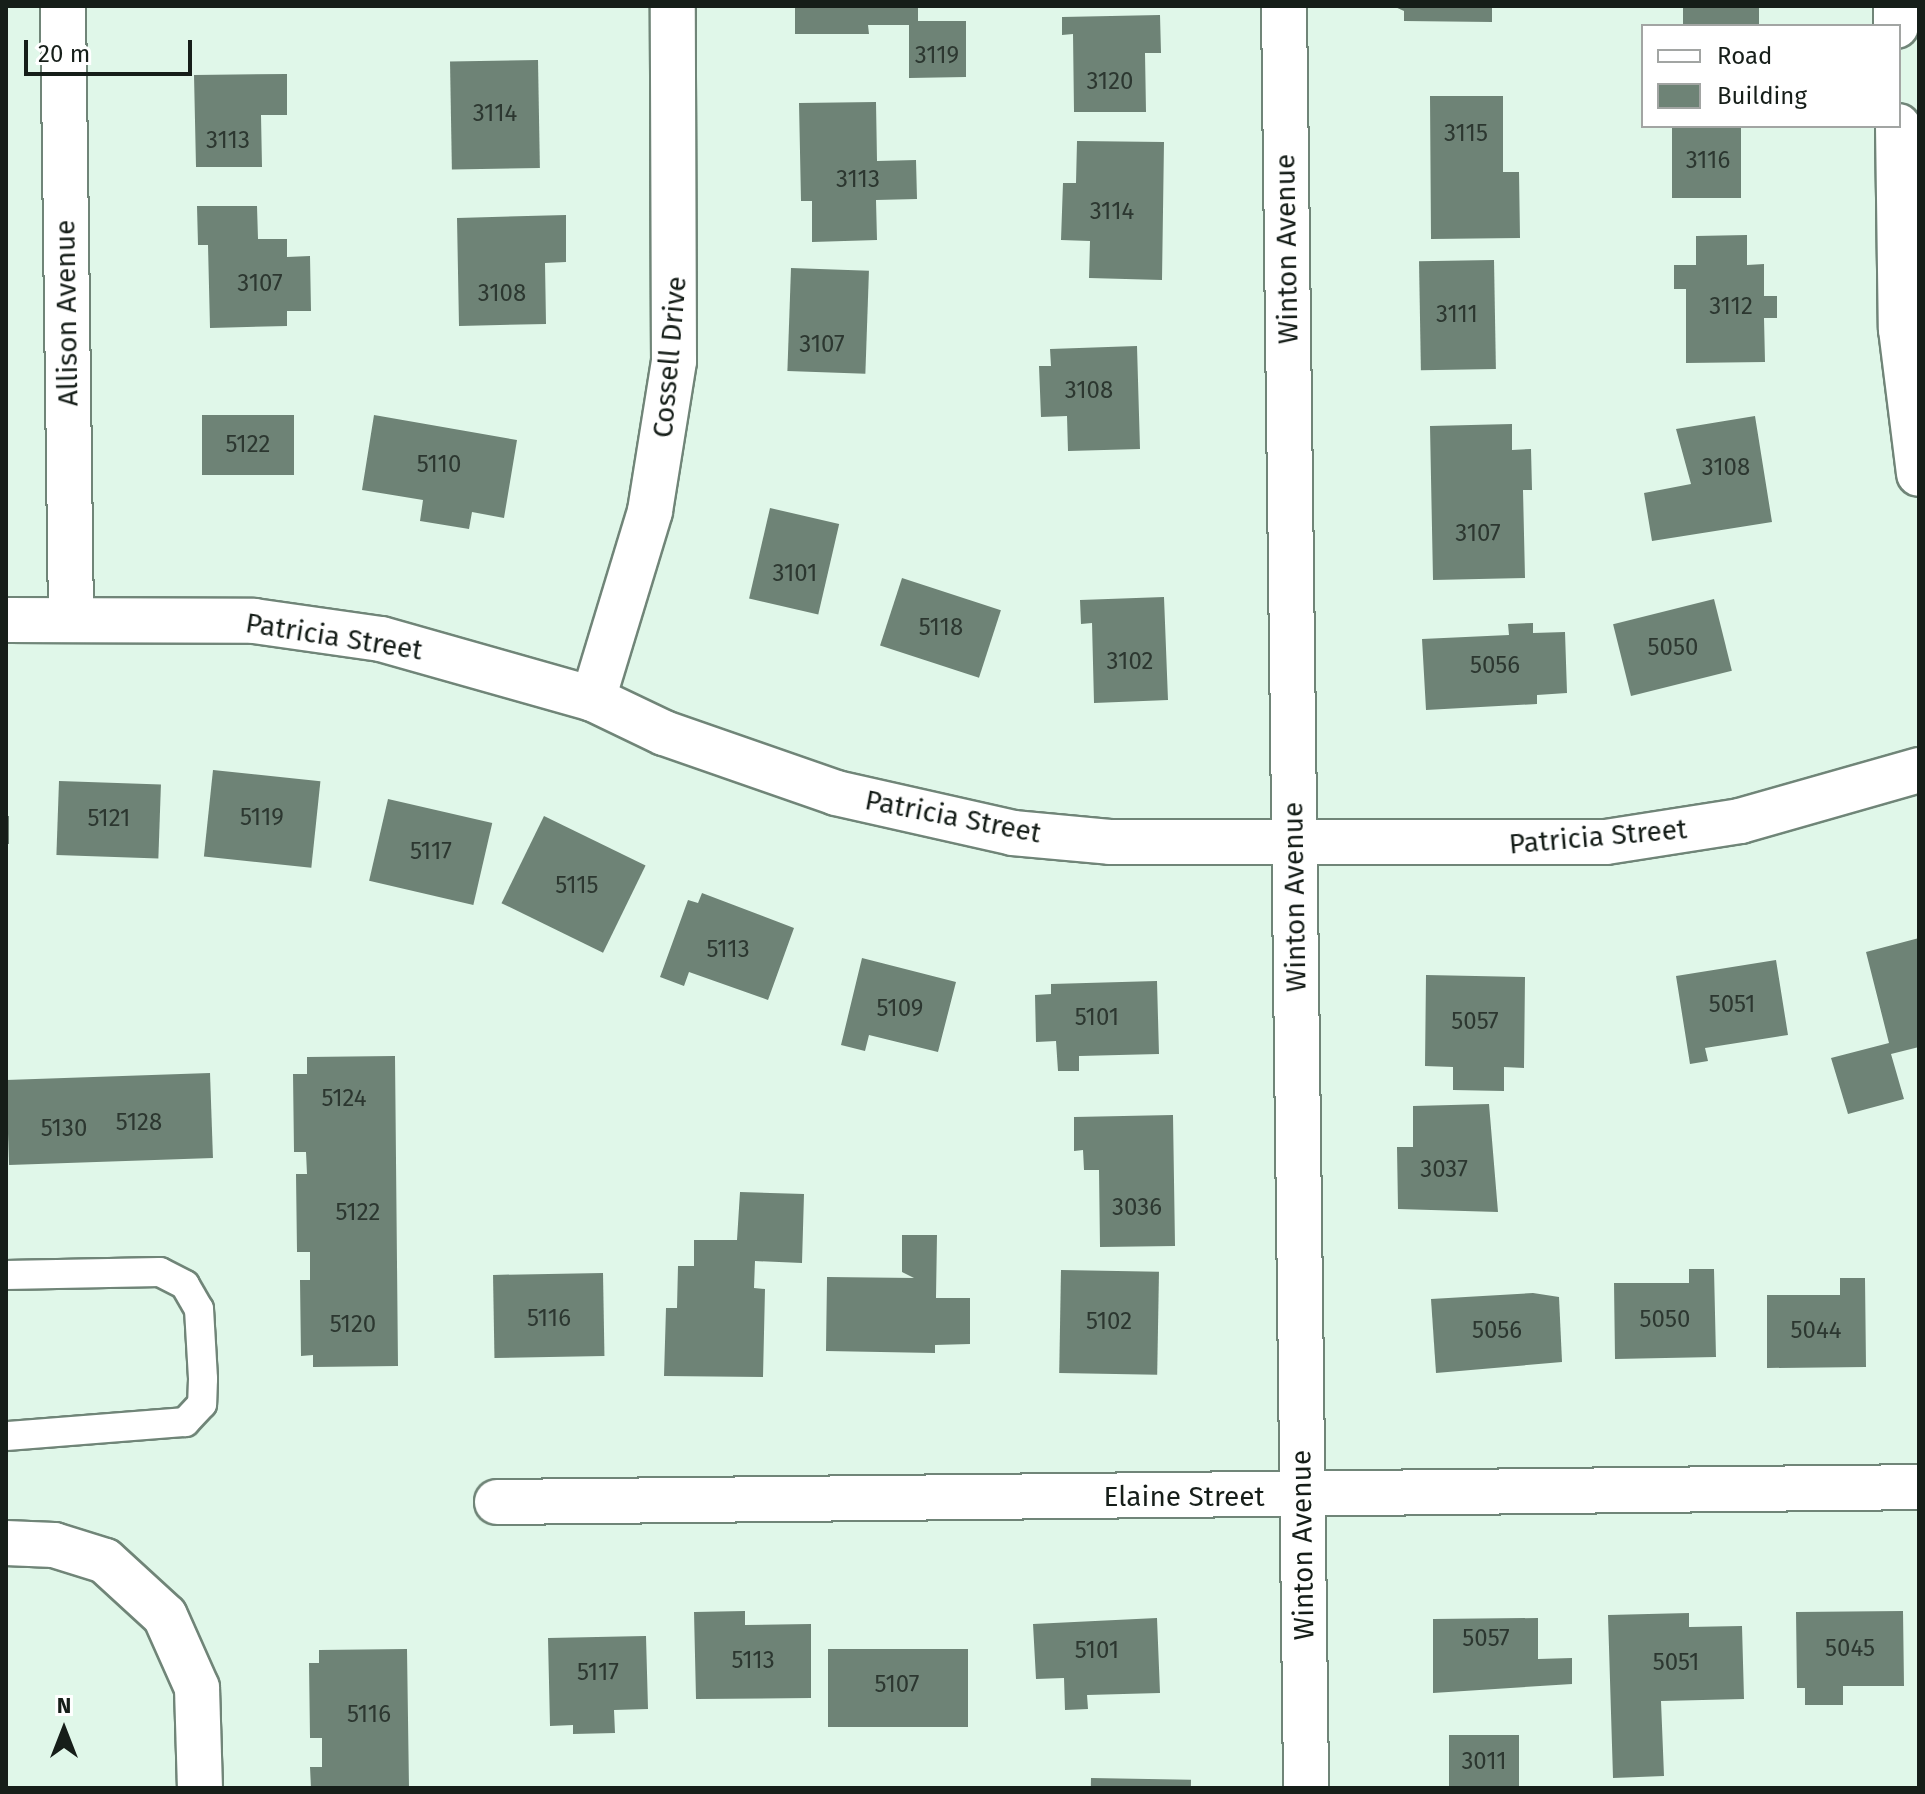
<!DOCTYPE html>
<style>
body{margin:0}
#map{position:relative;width:1925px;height:1794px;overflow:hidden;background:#e0f7e9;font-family:"Fira Sans",sans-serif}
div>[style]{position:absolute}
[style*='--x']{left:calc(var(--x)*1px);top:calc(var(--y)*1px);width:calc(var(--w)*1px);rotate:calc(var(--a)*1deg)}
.building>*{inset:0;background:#6e8376;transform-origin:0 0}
.roads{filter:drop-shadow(2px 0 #708578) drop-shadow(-2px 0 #708578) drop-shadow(0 2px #708578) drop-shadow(0 -2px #708578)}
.service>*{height:28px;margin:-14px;padding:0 14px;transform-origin:14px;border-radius:14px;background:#fff}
.minor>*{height:44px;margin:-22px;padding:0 22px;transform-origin:22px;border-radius:22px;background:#fff}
span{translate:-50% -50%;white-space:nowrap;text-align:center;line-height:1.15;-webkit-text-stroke:6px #fff;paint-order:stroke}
.number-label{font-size:24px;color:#2c3730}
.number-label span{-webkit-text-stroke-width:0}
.street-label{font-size:28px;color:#161e19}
.frame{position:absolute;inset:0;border:8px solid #161e19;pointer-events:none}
.legend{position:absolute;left:1641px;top:24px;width:260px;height:104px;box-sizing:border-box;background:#fff;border:2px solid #a2a5a3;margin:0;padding:10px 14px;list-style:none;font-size:24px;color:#161e19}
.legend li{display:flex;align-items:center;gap:16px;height:40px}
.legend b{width:40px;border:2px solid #a2a5a3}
.north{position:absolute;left:24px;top:1690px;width:80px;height:80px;-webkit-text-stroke:6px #fff;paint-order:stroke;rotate:0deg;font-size:22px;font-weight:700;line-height:32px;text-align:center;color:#161e19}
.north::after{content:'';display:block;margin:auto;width:28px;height:36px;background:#161e19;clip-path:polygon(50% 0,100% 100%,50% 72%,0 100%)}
.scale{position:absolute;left:24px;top:40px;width:168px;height:36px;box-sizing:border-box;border:4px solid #161e19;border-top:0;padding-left:10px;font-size:24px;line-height:28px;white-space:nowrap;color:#161e19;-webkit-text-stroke:6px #fff;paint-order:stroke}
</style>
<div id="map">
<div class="building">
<i style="clip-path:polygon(795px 6px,918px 6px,918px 21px,966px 21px,966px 77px,909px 78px,909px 25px,868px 25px,869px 34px,795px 34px)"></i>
<i style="clip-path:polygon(1393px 6px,1492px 6px,1492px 22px,1404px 21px,1404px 11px)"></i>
<i style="left:1683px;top:6px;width:76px;height:20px"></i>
<i style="clip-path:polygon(1160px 15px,1161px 53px,1145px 53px,1146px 112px,1074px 112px,1073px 34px,1062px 35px,1062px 17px)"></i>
<i style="left:538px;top:60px;width:108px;height:88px;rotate:89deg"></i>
<i style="clip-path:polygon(287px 74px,287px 115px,261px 115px,262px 167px,196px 167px,194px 75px)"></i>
<i style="clip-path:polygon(1430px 96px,1503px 96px,1503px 172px,1519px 172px,1520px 238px,1431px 239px)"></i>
<i style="clip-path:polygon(876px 102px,877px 161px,916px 160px,917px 199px,876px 200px,877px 240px,812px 242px,812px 201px,801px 201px,799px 103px)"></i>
<i style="left:1672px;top:126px;width:69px;height:72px"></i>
<i style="clip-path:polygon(1077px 141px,1164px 142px,1162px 280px,1089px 278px,1090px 241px,1061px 240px,1063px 183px,1076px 183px)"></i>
<i style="clip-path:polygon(197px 206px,257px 206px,258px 239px,287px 239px,287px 257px,310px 256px,311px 311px,287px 311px,287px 326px,210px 328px,208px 245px,198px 245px)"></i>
<i style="clip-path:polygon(566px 215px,566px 262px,545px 263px,546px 324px,459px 326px,457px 218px)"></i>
<i style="clip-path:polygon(1747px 235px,1747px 265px,1764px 264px,1764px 296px,1777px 296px,1777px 318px,1764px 318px,1765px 362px,1686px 363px,1686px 289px,1674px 289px,1674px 265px,1696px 265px,1696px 236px)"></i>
<i style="left:1494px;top:260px;width:109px;height:75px;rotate:89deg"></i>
<i style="left:791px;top:268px;width:78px;height:103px;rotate:2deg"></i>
<i style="clip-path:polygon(1137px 346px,1140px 449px,1068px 451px,1067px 416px,1041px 417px,1039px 366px,1051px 366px,1050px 349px)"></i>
<i style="left:202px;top:415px;width:92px;height:60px"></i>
<i style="clip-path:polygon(374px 415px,517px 440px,504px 518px,472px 512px,469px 529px,420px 521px,423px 500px,362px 490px)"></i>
<i style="clip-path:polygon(1755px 416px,1772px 522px,1652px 541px,1644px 493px,1691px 484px,1676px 429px)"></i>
<i style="clip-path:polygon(1512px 424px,1512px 450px,1531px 449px,1532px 490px,1523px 490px,1525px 578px,1433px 580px,1430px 426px)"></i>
<i style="left:770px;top:508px;width:71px;height:93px;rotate:13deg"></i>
<i style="left:902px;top:578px;width:104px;height:71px;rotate:18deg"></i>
<i style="clip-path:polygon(1164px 597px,1168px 700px,1094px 703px,1092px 623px,1081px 624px,1080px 600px)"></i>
<i style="left:1714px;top:599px;width:74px;height:104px;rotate:76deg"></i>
<i style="clip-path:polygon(1533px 623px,1533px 633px,1565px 632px,1567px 693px,1537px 695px,1537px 704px,1426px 710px,1422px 639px,1509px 635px,1508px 624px)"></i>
<i style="left:213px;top:770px;width:108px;height:87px;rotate:6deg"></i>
<i style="left:59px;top:781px;width:102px;height:74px;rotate:2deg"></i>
<i style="left:388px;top:799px;width:107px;height:84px;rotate:13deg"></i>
<i style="left:6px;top:816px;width:3px;height:28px"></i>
<i style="left:544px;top:816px;width:113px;height:97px;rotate:26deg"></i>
<i style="clip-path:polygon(702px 893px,794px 928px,768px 1000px,689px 972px,684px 986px,660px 977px,688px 900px,698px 903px)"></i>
<i style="clip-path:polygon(1919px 938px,1919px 1047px,1891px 1054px,1904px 1099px,1848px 1114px,1831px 1058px,1889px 1043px,1866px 952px)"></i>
<i style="clip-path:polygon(862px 958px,956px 982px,938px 1052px,869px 1035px,865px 1051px,841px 1045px)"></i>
<i style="clip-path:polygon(1776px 960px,1788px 1035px,1705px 1048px,1708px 1061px,1690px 1064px,1676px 976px)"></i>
<i style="clip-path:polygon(1426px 975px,1525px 977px,1524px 1068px,1504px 1067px,1504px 1091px,1453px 1090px,1453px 1067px,1425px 1066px)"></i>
<i style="clip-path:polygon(1157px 981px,1159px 1054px,1079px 1056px,1079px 1071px,1058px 1071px,1056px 1041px,1036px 1042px,1035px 995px,1051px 994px,1051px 984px)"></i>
<i style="clip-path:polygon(395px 1056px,398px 1366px,313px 1367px,313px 1355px,301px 1356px,300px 1280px,310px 1280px,310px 1252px,297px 1252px,296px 1174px,307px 1174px,306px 1152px,294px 1152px,293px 1074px,307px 1074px,307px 1057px)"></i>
<i style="left:210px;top:1073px;width:85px;height:204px;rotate:88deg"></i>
<i style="clip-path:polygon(1489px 1104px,1498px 1212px,1398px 1209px,1397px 1147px,1413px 1147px,1413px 1106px)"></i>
<i style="clip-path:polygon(1173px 1115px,1175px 1246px,1100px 1247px,1099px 1170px,1084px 1170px,1083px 1150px,1074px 1151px,1074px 1117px)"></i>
<i style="clip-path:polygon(740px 1192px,804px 1194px,802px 1263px,755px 1261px,754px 1288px,765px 1289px,763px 1377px,664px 1376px,666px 1308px,677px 1308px,678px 1266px,694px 1266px,694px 1240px,737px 1240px)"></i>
<i style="clip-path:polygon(902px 1235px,937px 1235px,936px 1298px,970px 1298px,970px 1344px,935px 1345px,935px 1353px,826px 1351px,827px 1277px,914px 1278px,902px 1272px)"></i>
<i style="clip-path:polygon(1689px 1269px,1714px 1269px,1716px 1357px,1615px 1359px,1614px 1283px,1689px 1283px)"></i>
<i style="left:1061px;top:1270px;width:98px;height:103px;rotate:1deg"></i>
<i style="left:603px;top:1273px;width:83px;height:110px;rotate:89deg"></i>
<i style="clip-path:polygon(1840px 1278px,1865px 1278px,1866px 1367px,1767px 1368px,1767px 1295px,1840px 1295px)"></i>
<i style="clip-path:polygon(1533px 1293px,1559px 1297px,1562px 1362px,1436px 1373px,1431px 1299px)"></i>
<i style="clip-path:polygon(745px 1611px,745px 1625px,811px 1624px,811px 1698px,696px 1699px,694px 1612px)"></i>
<i style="clip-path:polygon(1903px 1611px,1904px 1686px,1843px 1686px,1843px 1705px,1805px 1705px,1805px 1688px,1797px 1688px,1796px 1612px)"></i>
<i style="clip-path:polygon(1689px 1613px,1689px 1627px,1742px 1626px,1744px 1699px,1661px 1701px,1664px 1776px,1613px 1778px,1608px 1615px)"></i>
<i style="clip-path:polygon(1157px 1618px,1160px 1693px,1087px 1695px,1088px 1709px,1065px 1710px,1064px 1678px,1036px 1679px,1033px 1624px)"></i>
<i style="clip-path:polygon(1538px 1618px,1538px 1659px,1572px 1658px,1572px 1684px,1433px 1693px,1433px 1619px)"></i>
<i style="clip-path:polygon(646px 1636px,648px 1709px,614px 1710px,615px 1733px,573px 1734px,573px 1725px,550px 1726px,548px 1638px)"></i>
<i style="clip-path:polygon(407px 1649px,409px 1788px,311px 1788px,310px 1767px,322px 1767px,322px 1738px,310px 1738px,309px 1663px,319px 1663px,319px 1650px)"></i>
<i style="left:828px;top:1649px;width:140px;height:78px"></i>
<i style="left:1449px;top:1735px;width:70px;height:53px"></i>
<i style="left:1091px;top:1778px;width:100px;height:10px;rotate:1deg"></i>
</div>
<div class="roads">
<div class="service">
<i style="--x:6;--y:1275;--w:154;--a:-1.1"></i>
<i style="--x:160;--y:1272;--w:28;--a:27"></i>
<i style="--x:185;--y:1285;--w:28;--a:60"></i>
<i style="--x:199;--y:1309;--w:70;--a:86.7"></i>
<i style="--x:203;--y:1379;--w:25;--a:92"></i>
<i style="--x:202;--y:1404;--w:25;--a:133"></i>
<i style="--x:185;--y:1422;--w:180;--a:175.5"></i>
</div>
<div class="minor">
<i style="--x:63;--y:6;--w:613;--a:89.25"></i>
<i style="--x:1284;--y:6;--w:1782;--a:89.29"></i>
<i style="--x:1896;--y:6;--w:20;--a:90"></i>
<i style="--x:1898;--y:126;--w:203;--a:89.2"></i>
<i style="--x:1901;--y:329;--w:146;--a:82.9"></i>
<i style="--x:6;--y:620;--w:248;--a:0.2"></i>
<i style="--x:254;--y:621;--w:128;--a:8.1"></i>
<i style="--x:381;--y:639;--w:220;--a:15.8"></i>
<i style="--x:593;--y:699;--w:79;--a:25.6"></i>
<i style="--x:664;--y:733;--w:182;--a:19.2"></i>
<i style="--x:836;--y:793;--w:181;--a:12.7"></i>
<i style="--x:1013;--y:833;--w:97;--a:5.3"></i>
<i style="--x:1110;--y:842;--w:496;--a:0"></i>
<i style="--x:1606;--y:842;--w:136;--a:-8.9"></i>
<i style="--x:1740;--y:821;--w:186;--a:-15.9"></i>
<i style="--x:593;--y:699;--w:196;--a:-73.1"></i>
<i style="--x:650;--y:511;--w:152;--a:-80.9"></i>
<i style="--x:674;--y:361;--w:355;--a:-90.2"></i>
<i style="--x:497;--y:1502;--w:1422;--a:-0.6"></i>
<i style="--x:6;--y:1543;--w:48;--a:2.4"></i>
<i style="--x:54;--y:1545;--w:53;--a:17.4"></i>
<i style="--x:105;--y:1561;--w:81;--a:42.5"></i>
<i style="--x:165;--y:1616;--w:79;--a:66"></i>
<i style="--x:197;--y:1688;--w:100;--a:88.3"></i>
</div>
</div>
<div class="number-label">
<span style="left:937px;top:56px">3119</span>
<span style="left:1110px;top:82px">3120</span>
<span style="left:495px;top:114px">3114</span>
<span style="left:1466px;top:134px">3115</span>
<span style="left:228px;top:141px">3113</span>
<span style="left:1708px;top:161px">3116</span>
<span style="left:858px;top:180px">3113</span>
<span style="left:1112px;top:212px">3114</span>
<span style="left:260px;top:284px">3107</span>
<span style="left:502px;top:294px">3108</span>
<span style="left:1731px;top:307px">3112</span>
<span style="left:1457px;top:315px">3111</span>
<span style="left:822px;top:345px">3107</span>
<span style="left:1089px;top:391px">3108</span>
<span style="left:248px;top:445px">5122</span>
<span style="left:439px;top:465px">5110</span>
<span style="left:1726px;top:468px">3108</span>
<span style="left:1478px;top:534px">3107</span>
<span style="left:795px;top:574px">3101</span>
<span style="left:941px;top:628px">5118</span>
<span style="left:1673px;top:648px">5050</span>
<span style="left:1130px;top:662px">3102</span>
<span style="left:1495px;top:666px">5056</span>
<span style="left:262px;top:818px">5119</span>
<span style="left:109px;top:819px">5121</span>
<span style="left:431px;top:852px">5117</span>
<span style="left:577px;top:886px">5115</span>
<span style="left:728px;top:950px">5113</span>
<span style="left:1732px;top:1005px">5051</span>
<span style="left:900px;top:1009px">5109</span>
<span style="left:1097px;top:1018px">5101</span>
<span style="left:1475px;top:1022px">5057</span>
<span style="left:344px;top:1099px">5124</span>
<span style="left:139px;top:1123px">5128</span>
<span style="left:64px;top:1129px">5130</span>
<span style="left:1444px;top:1170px">3037</span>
<span style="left:1137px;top:1208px">3036</span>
<span style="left:358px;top:1213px">5122</span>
<span style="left:549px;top:1319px">5116</span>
<span style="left:1665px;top:1320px">5050</span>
<span style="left:1109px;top:1322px">5102</span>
<span style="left:353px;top:1325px">5120</span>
<span style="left:1497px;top:1331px">5056</span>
<span style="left:1816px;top:1331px">5044</span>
<span style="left:1486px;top:1639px">5057</span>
<span style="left:1850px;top:1649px">5045</span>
<span style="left:1097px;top:1651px">5101</span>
<span style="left:753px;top:1661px">5113</span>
<span style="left:1676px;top:1663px">5051</span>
<span style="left:598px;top:1673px">5117</span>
<span style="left:897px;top:1685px">5107</span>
<span style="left:369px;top:1715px">5116</span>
<span style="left:1484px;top:1762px">3011</span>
</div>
<div class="street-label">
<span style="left:1287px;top:249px;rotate:-91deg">Winton Avenue</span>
<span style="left:67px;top:313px;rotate:-91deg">Allison Avenue</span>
<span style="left:670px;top:357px;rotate:-85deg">Cossell Drive</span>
<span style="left:334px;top:637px;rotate:9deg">Patricia Street</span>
<span style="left:953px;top:817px;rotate:11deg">Patricia Street</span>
<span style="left:1598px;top:837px;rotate:-5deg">Patricia Street</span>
<span style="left:1295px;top:897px;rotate:-91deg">Winton Avenue</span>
<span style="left:1184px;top:1497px">Elaine Street</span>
<span style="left:1303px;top:1545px;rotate:-91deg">Winton Avenue</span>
</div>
<div class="frame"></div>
<ul class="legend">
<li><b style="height:10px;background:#fff"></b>Road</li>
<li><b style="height:22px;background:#6e8376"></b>Building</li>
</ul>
<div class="north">N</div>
<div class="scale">20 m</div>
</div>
